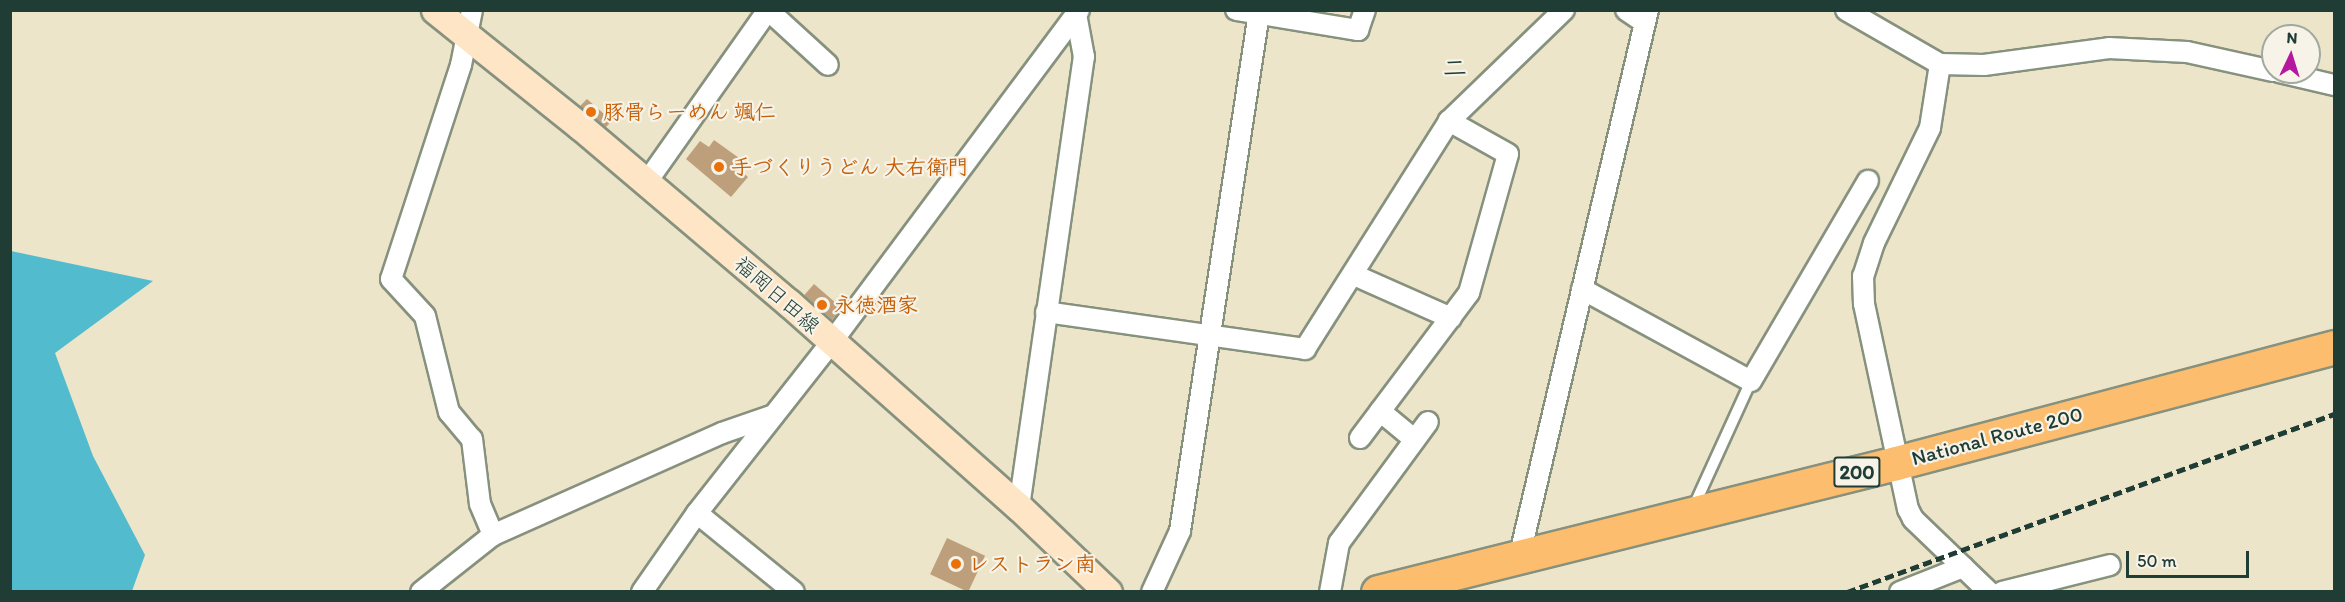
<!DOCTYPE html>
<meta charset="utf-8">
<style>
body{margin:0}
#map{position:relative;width:2345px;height:602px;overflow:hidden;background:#ece5c9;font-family:Itim,"Klee One",sans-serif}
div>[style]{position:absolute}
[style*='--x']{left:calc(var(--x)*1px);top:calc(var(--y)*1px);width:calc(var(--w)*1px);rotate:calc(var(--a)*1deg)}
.water>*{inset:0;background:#52bcce}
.building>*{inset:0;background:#bda07b;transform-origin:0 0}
.roads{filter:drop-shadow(2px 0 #86917e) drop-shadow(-2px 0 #86917e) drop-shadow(0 2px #86917e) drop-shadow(0 -2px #86917e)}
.service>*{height:10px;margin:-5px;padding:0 5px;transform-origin:5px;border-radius:5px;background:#fff}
.minor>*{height:20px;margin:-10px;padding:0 10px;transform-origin:10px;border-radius:10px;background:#fff}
.secondary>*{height:27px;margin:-13.5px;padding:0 13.5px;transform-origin:13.5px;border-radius:13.5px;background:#fee5c5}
.trunk>*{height:33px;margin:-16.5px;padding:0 16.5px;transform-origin:16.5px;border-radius:16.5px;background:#fcbd6f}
.rail>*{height:4.5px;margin-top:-2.25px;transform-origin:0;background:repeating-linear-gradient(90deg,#1f3d34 0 9px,transparent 0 13.5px)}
.dots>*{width:16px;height:16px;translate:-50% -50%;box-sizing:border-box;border:3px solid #f7f3e8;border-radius:50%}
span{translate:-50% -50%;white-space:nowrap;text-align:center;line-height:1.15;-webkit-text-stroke:4.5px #f7f3e8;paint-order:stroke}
.shield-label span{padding:2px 4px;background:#f7f3e8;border:2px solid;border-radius:4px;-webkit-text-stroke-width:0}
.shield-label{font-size:20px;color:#1f3d34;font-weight:700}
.food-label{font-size:21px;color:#c56008;font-weight:700}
.left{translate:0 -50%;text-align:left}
.street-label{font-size:21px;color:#1f3d34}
.quarter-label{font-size:24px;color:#1f3d34;font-weight:700}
.frame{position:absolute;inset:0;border:12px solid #1f3d34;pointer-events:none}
.north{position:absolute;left:2261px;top:24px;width:60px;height:60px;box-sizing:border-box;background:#f7f3e8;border:2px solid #a1aaa0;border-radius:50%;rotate:4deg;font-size:16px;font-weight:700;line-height:24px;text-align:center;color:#1f3d34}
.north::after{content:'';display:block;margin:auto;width:21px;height:27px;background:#b5179e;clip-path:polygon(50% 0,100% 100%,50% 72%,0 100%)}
.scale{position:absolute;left:2126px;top:551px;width:123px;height:27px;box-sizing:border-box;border:3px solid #1f3d34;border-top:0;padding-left:8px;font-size:18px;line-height:21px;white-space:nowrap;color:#1f3d34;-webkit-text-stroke:4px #f7f3e8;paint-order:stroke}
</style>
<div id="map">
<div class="water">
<i style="clip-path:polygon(11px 251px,153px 281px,55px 353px,93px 456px,145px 555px,132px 591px,11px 591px)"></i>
</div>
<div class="building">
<i style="clip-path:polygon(587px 99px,612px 121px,606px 127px,580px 106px)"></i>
<i style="clip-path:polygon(714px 140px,746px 163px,741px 171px,748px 177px,731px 197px,686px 159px,700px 141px,709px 147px)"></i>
<i style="left:814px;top:284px;width:37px;height:15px;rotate:41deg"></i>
<i style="left:947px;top:538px;width:42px;height:40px;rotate:25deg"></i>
</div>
<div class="roads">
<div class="service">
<i style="--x:1694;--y:506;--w:137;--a:-65.5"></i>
</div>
<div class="minor">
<i style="--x:472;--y:10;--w:56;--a:101.3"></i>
<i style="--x:461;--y:65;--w:225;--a:108.1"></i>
<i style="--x:391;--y:279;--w:50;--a:47.4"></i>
<i style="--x:425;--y:316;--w:99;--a:76"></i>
<i style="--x:449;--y:412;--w:35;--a:50"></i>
<i style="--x:472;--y:439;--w:65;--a:83"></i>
<i style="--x:480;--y:504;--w:34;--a:67"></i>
<i style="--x:768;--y:10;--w:81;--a:42.5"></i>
<i style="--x:1236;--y:10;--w:124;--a:9.3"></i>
<i style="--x:1358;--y:30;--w:21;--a:-71"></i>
<i style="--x:1626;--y:10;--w:22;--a:34"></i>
<i style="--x:1846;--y:10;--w:108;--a:29.9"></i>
<i style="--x:1940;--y:64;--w:44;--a:1.3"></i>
<i style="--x:1984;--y:65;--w:126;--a:-7.7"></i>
<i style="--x:2109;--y:48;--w:78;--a:2.9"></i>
<i style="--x:2187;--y:52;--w:88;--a:12.5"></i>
<i style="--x:1940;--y:64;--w:65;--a:98.9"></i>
<i style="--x:1930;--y:128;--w:128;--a:116"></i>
<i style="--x:1874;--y:243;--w:35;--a:108"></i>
<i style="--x:1863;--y:276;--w:28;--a:88"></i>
<i style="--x:1864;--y:304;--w:210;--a:77.9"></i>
<i style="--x:1908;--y:509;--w:11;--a:63"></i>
<i style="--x:1913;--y:519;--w:105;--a:43.8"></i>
<i style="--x:2279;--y:72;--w:57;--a:13.3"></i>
<i style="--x:646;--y:183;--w:212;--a:-54.8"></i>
<i style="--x:1354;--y:275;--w:106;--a:23.9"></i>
<i style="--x:1582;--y:289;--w:192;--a:28.6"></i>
<i style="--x:1751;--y:381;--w:232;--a:-59.7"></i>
<i style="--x:1046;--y:312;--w:262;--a:8.1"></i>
<i style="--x:1305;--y:349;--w:270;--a:-57.7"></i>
<i style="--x:1449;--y:121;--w:160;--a:-44"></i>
<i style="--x:1380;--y:411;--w:45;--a:39.6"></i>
<i style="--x:1360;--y:438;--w:181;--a:-53.1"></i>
<i style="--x:1469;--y:293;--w:144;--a:-74.3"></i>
<i style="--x:1508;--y:154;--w:68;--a:-150.8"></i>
<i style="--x:1019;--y:507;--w:455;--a:-81.8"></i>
<i style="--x:1084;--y:57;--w:44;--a:-100.5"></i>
<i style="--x:697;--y:513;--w:125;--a:39.2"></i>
<i style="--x:1520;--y:554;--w:559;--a:-76.76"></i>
<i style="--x:421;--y:592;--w:92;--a:-38.4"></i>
<i style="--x:493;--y:535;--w:251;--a:-24"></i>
<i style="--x:722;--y:433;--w:55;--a:-19.1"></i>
<i style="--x:642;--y:592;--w:96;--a:-55.2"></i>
<i style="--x:697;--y:513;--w:216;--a:-51.8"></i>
<i style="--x:831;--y:343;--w:415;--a:-53.3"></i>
<i style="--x:1152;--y:592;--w:67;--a:-65.3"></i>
<i style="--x:1180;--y:531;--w:524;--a:-81.33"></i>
<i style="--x:1330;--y:592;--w:50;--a:-79.6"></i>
<i style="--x:1339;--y:543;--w:150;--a:-53.7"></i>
<i style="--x:1900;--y:592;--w:68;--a:-21.6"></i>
<i style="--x:2002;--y:592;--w:111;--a:-14"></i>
</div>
<div class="secondary">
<i style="--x:435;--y:10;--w:186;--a:38.7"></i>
<i style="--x:580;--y:126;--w:274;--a:40.3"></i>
<i style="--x:789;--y:303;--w:307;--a:41.6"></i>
<i style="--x:1019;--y:507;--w:123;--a:43.7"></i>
</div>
<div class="trunk">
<i style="--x:1378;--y:592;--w:534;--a:-13.98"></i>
<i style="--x:1896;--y:463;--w:453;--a:-14.8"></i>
</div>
</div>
<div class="rail">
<i style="--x:1847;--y:592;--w:519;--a:-20.08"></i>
</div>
<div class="dots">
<i style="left:591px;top:112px;background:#e8710a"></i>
<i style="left:719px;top:167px;background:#e8710a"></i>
<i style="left:822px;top:305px;background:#e8710a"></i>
<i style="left:956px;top:564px;background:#e8710a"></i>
</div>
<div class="shield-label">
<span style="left:1857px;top:472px">200</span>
</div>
<div class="food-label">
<span class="left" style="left:603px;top:112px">豚骨らーめん 颯仁</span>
<span class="left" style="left:731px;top:167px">手づくりうどん 大右衛門</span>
<span class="left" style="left:834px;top:305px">永徳酒家</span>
<span class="left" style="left:968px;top:564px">レストラン南</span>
</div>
<div class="street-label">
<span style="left:777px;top:295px;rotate:41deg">福岡日田線</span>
<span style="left:1997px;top:436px;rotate:-15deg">National Route 200</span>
</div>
<div class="quarter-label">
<span style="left:1455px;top:68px">二</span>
</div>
<div class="frame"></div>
<div class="north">N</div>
<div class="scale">50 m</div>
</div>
